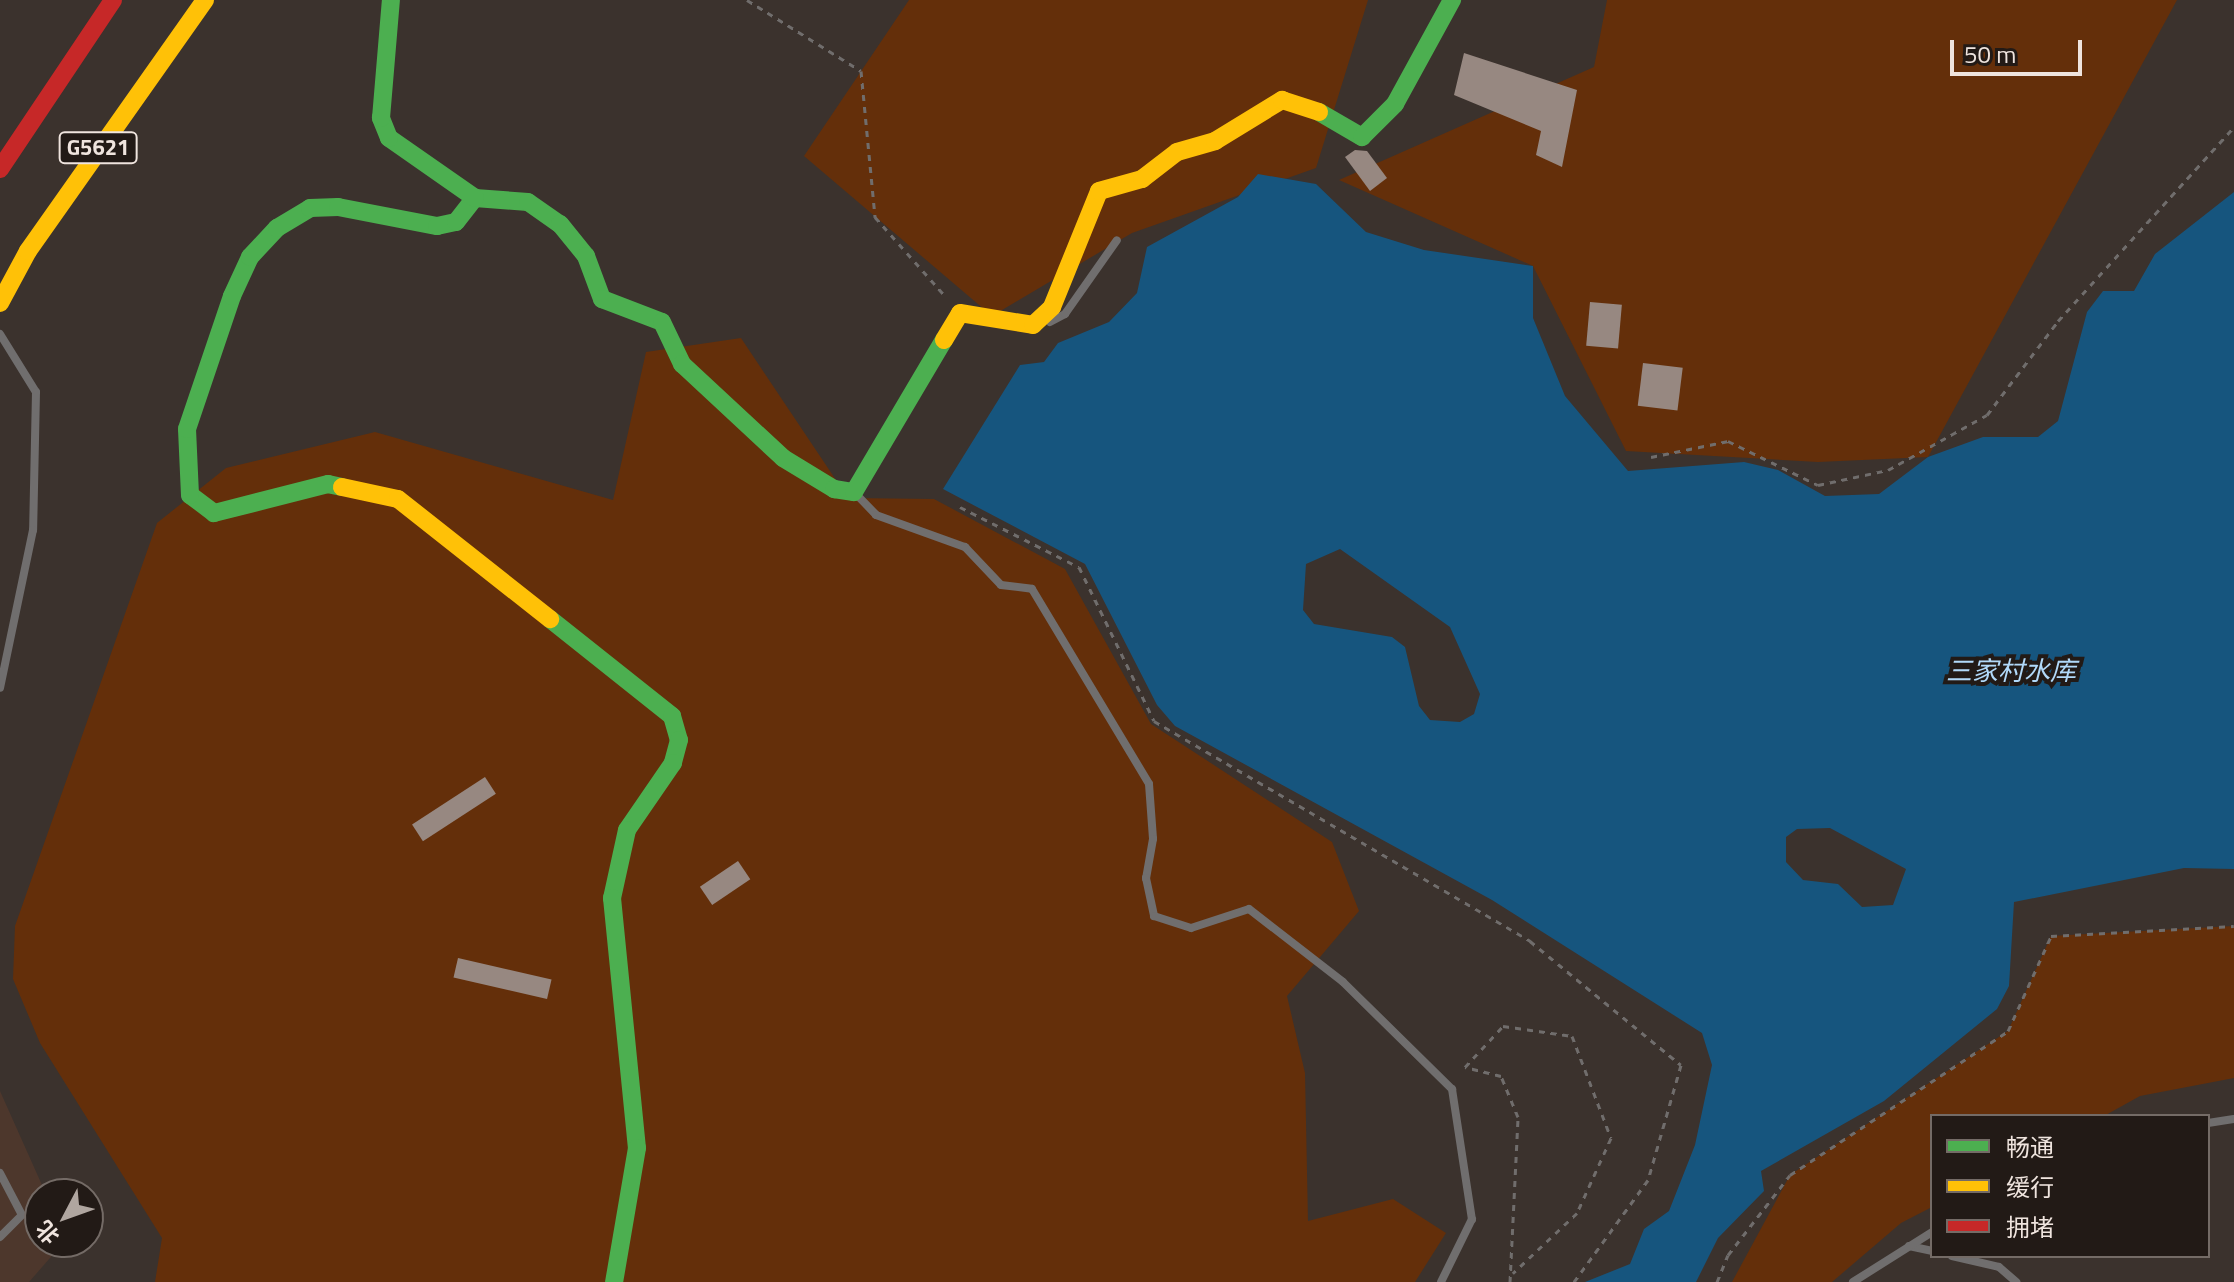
<!DOCTYPE html>
<meta charset="utf-8">
<style>
body{margin:0}
#map{position:relative;width:2234px;height:1282px;overflow:hidden;background:#3b322d;font-family:"Titillium Web","Noto Sans SC",sans-serif}
div>[style]{position:absolute}
[style*='--x']{left:calc(var(--x)*1px);top:calc(var(--y)*1px);width:calc(var(--w)*1px);rotate:calc(var(--a)*1deg)}
.built>*{inset:0;background:#4d372c}
.green>*{inset:0;background:#642f0a}
.water>*{inset:0;background:#16557e}
.building>*{inset:0;background:#978881;transform-origin:0 0}
.path>*{height:3px;margin-top:-1.5px;transform-origin:0;background:repeating-linear-gradient(90deg,#706d6c 0 6px,transparent 0 12px)}
.lane>*{height:8px;margin:-4px;padding:0 4px;transform-origin:4px;border-radius:4px;background:#706e6e}
.fast>*{height:18px;margin:-9px;padding:0 9px;transform-origin:9px;border-radius:9px;background:#4caf50}
.slow>*{height:18px;margin:-9px;padding:0 9px;transform-origin:9px;border-radius:9px;background:#ffc107}
.jam>*{height:18px;margin:-9px;padding:0 9px;transform-origin:9px;border-radius:9px;background:#c62828}
span{translate:-50% -50%;white-space:nowrap;text-align:center;line-height:1.15;-webkit-text-stroke:8px #221a16;paint-order:stroke}
.shield-label span{padding:2px 6px;background:#221a16;border:2px solid;border-radius:6px;-webkit-text-stroke-width:0}
.shield-label{font-size:22px;color:#efe4de;font-weight:700}
.water-label{font-size:26px;color:#b1d9f9;font-style:italic}
.legend{position:absolute;left:1930px;top:1114px;width:280px;height:144px;box-sizing:border-box;background:#221a16;border:2px solid #746b66;margin:0;padding:10px 14px;list-style:none;font-size:24px;color:#efe4de}
.legend li{display:flex;align-items:center;gap:16px;height:40px}
.legend b{width:40px;border:2px solid #746b66}
.north{position:absolute;left:24px;top:1178px;width:80px;height:80px;box-sizing:border-box;background:#221a16;border:2px solid #746b66;border-radius:50%;rotate:229deg;font-size:22px;font-weight:700;line-height:32px;text-align:center;color:#efe4de}
.north::after{content:'';display:block;margin:auto;width:28px;height:36px;background:#b0a6a0;clip-path:polygon(50% 0,100% 100%,50% 72%,0 100%)}
.scale{position:absolute;left:1950px;top:40px;width:132px;height:36px;box-sizing:border-box;border:4px solid #efe4de;border-top:0;padding-left:10px;font-size:24px;line-height:28px;white-space:nowrap;color:#efe4de;-webkit-text-stroke:6px #221a16;paint-order:stroke}
</style>
<div id="map">
<div class="built">
<i style="clip-path:polygon(0 1091px,46px 1194px,40px 1242px,64px 1242px,29px 1282px,0 1282px)"></i>
</div>
<div class="green">
<i style="clip-path:polygon(909px 0,1368px 0,1316px 168px,1132px 233px,992px 316px,804px 156px)"></i>
<i style="clip-path:polygon(1607px 0,2177px 0,1928px 457px,1818px 462px,1626px 451px,1533px 266px,1339px 180px,1594px 67px)"></i>
<i style="clip-path:polygon(741px 338px,848px 498px,934px 499px,1065px 569px,1151px 724px,1332px 842px,1359px 911px,1287px 996px,1305px 1073px,1308px 1221px,1393px 1199px,1446px 1233px,1415px 1282px,155px 1282px,162px 1238px,40px 1043px,13px 979px,15px 926px,157px 523px,226px 468px,375px 432px,613px 500px,646px 352px)"></i>
<i style="clip-path:polygon(2234px 926px,2234px 1078px,2140px 1096px,2104px 1116px,1932px 1116px,1932px 1207px,1901px 1223px,1832px 1282px,1732px 1282px,1790px 1175px,2008px 1031px,2051px 936px)"></i>
</div>
<div class="water">
<i style="clip-path:polygon(evenodd,1258px 174px,1316px 184px,1366px 232px,1424px 250px,1533px 266px,1533px 318px,1565px 396px,1628px 471px,1744px 462px,1778px 470px,1825px 496px,1879px 494px,1928px 457px,1983px 437px,2038px 437px,2058px 421px,2087px 312px,2103px 291px,2134px 291px,2155px 254px,2234px 192px,2234px 869px,2184px 868px,2014px 902px,2009px 986px,1997px 1009px,1884px 1101px,1761px 1171px,1764px 1191px,1718px 1238px,1696px 1282px,1585px 1282px,1630px 1264px,1644px 1229px,1669px 1211px,1695px 1145px,1712px 1065px,1702px 1033px,1492px 900px,1175px 726px,1157px 705px,1085px 564px,943px 489px,1020px 365px,1044px 362px,1058px 343px,1109px 322px,1137px 293px,1147px 247px,1238px 197px,1258px 174px,1340px 549px,1450px 627px,1480px 694px,1474px 714px,1460px 722px,1430px 720px,1419px 706px,1405px 647px,1392px 637px,1314px 624px,1303px 610px,1306px 564px,1340px 549px,1258px 174px,1830px 828px,1906px 869px,1893px 905px,1862px 907px,1838px 884px,1803px 880px,1786px 862px,1786px 837px,1797px 829px,1830px 828px)"></i>
</div>
<div class="building">
<i style="clip-path:polygon(1464px 53px,1577px 90px,1562px 167px,1536px 155px,1541px 131px,1454px 95px)"></i>
<i style="clip-path:polygon(1355px 150px,1367px 151px,1387px 178px,1370px 191px,1345px 157px)"></i>
<i style="left:1590px;top:302px;width:32px;height:44px;rotate:5deg"></i>
<i style="left:1643px;top:363px;width:40px;height:43px;rotate:7deg"></i>
<i style="left:485px;top:777px;width:20px;height:87px;rotate:57deg"></i>
<i style="left:738px;top:861px;width:22px;height:46px;rotate:56deg"></i>
<i style="left:458px;top:958px;width:96px;height:20px;rotate:13deg"></i>
</div>
<div class="path">
<i style="--x:747;--y:0;--w:134;--a:31.9"></i>
<i style="--x:861;--y:71;--w:147;--a:84.5"></i>
<i style="--x:875;--y:217;--w:107;--a:48.4"></i>
<i style="--x:1651;--y:457;--w:79;--a:-11.7"></i>
<i style="--x:1728;--y:441;--w:100;--a:26.1"></i>
<i style="--x:1818;--y:485;--w:72;--a:-12.1"></i>
<i style="--x:1888;--y:470;--w:113;--a:-29.1"></i>
<i style="--x:1987;--y:415;--w:118;--a:-52.9"></i>
<i style="--x:2058;--y:321;--w:262;--a:-47.8"></i>
<i style="--x:960;--y:507;--w:133;--a:26.8"></i>
<i style="--x:1079;--y:567;--w:171;--a:64"></i>
<i style="--x:1154;--y:721;--w:436;--a:30.3"></i>
<i style="--x:1530;--y:941;--w:195;--a:39.4"></i>
<i style="--x:1681;--y:1065;--w:120;--a:106"></i>
<i style="--x:1648;--y:1180;--w:126;--a:126"></i>
<i style="--x:1510;--y:1282;--w:165;--a:-87.2"></i>
<i style="--x:1518;--y:1117;--w:44;--a:-112.5"></i>
<i style="--x:1501;--y:1076;--w:37;--a:-166"></i>
<i style="--x:1465;--y:1067;--w:56;--a:-47.2"></i>
<i style="--x:1503;--y:1026;--w:70;--a:8.2"></i>
<i style="--x:1572;--y:1036;--w:109;--a:69.1"></i>
<i style="--x:1611;--y:1138;--w:82;--a:114.4"></i>
<i style="--x:1577;--y:1213;--w:88;--a:136.8"></i>
<i style="--x:1717;--y:1282;--w:29;--a:-68"></i>
<i style="--x:1728;--y:1255;--w:101;--a:-52.2"></i>
<i style="--x:1790;--y:1175;--w:261;--a:-33.4"></i>
<i style="--x:2008;--y:1031;--w:104;--a:-65.6"></i>
<i style="--x:2051;--y:936;--w:183;--a:-3.1"></i>
</div>
<div class="lane">
<i style="--x:1050;--y:322;--w:17;--a:-28"></i>
<i style="--x:1065;--y:314;--w:90;--a:-54.9"></i>
<i style="--x:0;--y:334;--w:68;--a:58.2"></i>
<i style="--x:36;--y:392;--w:138;--a:91.2"></i>
<i style="--x:33;--y:530;--w:161;--a:101.8"></i>
<i style="--x:856;--y:494;--w:29;--a:46"></i>
<i style="--x:876;--y:515;--w:95;--a:19.8"></i>
<i style="--x:965;--y:547;--w:52;--a:46.5"></i>
<i style="--x:1001;--y:585;--w:31;--a:7"></i>
<i style="--x:1032;--y:589;--w:227;--a:59"></i>
<i style="--x:1149;--y:784;--w:55;--a:85.8"></i>
<i style="--x:1153;--y:839;--w:40;--a:100"></i>
<i style="--x:1146;--y:878;--w:39;--a:78"></i>
<i style="--x:1154;--y:916;--w:39;--a:18"></i>
<i style="--x:1191;--y:928;--w:61;--a:-18.1"></i>
<i style="--x:1249;--y:909;--w:119;--a:37.8"></i>
<i style="--x:1343;--y:982;--w:153;--a:44.5"></i>
<i style="--x:1452;--y:1089;--w:132;--a:81.3"></i>
<i style="--x:1472;--y:1219;--w:70;--a:116.2"></i>
<i style="--x:2208;--y:1123;--w:26;--a:-9"></i>
<i style="--x:0;--y:1173;--w:47;--a:62.4"></i>
<i style="--x:22;--y:1215;--w:31;--a:135"></i>
<i style="--x:1909;--y:1246;--w:24;--a:12"></i>
<i style="--x:1952;--y:1256;--w:48;--a:13.2"></i>
<i style="--x:1999;--y:1267;--w:23;--a:41"></i>
<i style="--x:1853;--y:1282;--w:93;--a:-32.3"></i>
</div>
<div class="fast">
<i style="--x:1319;--y:112;--w:50;--a:30.2"></i>
<i style="--x:1362;--y:137;--w:47;--a:-45"></i>
<i style="--x:1395;--y:104;--w:119;--a:-61.3"></i>
<i style="--x:475;--y:198;--w:53;--a:4.3"></i>
<i style="--x:528;--y:202;--w:39;--a:35"></i>
<i style="--x:560;--y:224;--w:41;--a:50.9"></i>
<i style="--x:586;--y:256;--w:46;--a:69.6"></i>
<i style="--x:602;--y:299;--w:64;--a:21"></i>
<i style="--x:662;--y:322;--w:47;--a:64.5"></i>
<i style="--x:682;--y:364;--w:138;--a:42.9"></i>
<i style="--x:783;--y:458;--w:60;--a:31.3"></i>
<i style="--x:834;--y:489;--w:20;--a:9"></i>
<i style="--x:854;--y:492;--w:177;--a:-59.4"></i>
<i style="--x:342;--y:487;--w:14;--a:-168"></i>
<i style="--x:328;--y:484;--w:118;--a:165.7"></i>
<i style="--x:214;--y:513;--w:30;--a:-143"></i>
<i style="--x:190;--y:495;--w:66;--a:-92.6"></i>
<i style="--x:187;--y:429;--w:140;--a:-71.3"></i>
<i style="--x:232;--y:296;--w:43;--a:-65.2"></i>
<i style="--x:250;--y:257;--w:40;--a:-47"></i>
<i style="--x:277;--y:228;--w:39;--a:-31"></i>
<i style="--x:310;--y:208;--w:28;--a:-2"></i>
<i style="--x:338;--y:207;--w:101;--a:10.9"></i>
<i style="--x:437;--y:226;--w:19;--a:-12"></i>
<i style="--x:456;--y:222;--w:31;--a:-52"></i>
<i style="--x:475;--y:198;--w:105;--a:-145.1"></i>
<i style="--x:389;--y:138;--w:22;--a:-112"></i>
<i style="--x:381;--y:118;--w:118;--a:-85.2"></i>
<i style="--x:550;--y:619;--w:156;--a:38.5"></i>
<i style="--x:672;--y:716;--w:25;--a:74"></i>
<i style="--x:679;--y:740;--w:24;--a:105"></i>
<i style="--x:673;--y:763;--w:81;--a:124.5"></i>
<i style="--x:627;--y:830;--w:70;--a:102.4"></i>
<i style="--x:612;--y:898;--w:251;--a:84.3"></i>
<i style="--x:637;--y:1148;--w:136;--a:99.7"></i>
</div>
<div class="slow">
<i style="--x:0;--y:303;--w:59;--a:-61.7"></i>
<i style="--x:28;--y:251;--w:307;--a:-54.8"></i>
<i style="--x:944;--y:340;--w:31;--a:-59"></i>
<i style="--x:960;--y:313;--w:74;--a:9.3"></i>
<i style="--x:1033;--y:325;--w:26;--a:-43"></i>
<i style="--x:1052;--y:307;--w:125;--a:-67.9"></i>
<i style="--x:1099;--y:191;--w:45;--a:-15.6"></i>
<i style="--x:1142;--y:179;--w:44;--a:-37.6"></i>
<i style="--x:1177;--y:152;--w:40;--a:-16"></i>
<i style="--x:1215;--y:141;--w:79;--a:-31.5"></i>
<i style="--x:1282;--y:100;--w:39;--a:18"></i>
<i style="--x:342;--y:487;--w:57;--a:12.1"></i>
<i style="--x:398;--y:499;--w:194;--a:38.3"></i>
</div>
<div class="jam">
<i style="--x:0;--y:169;--w:203;--a:-56.2"></i>
</div>
<div class="shield-label">
<span style="left:98px;top:148px">G5621</span>
</div>
<div class="water-label">
<span style="left:2011px;top:671px">三家村水库</span>
</div>
<ul class="legend">
<li><b style="height:10px;background:#4caf50"></b>畅通</li>
<li><b style="height:10px;background:#ffc107"></b>缓行</li>
<li><b style="height:10px;background:#c62828"></b>拥堵</li>
</ul>
<div class="north">北</div>
<div class="scale">50 m</div>
</div>
